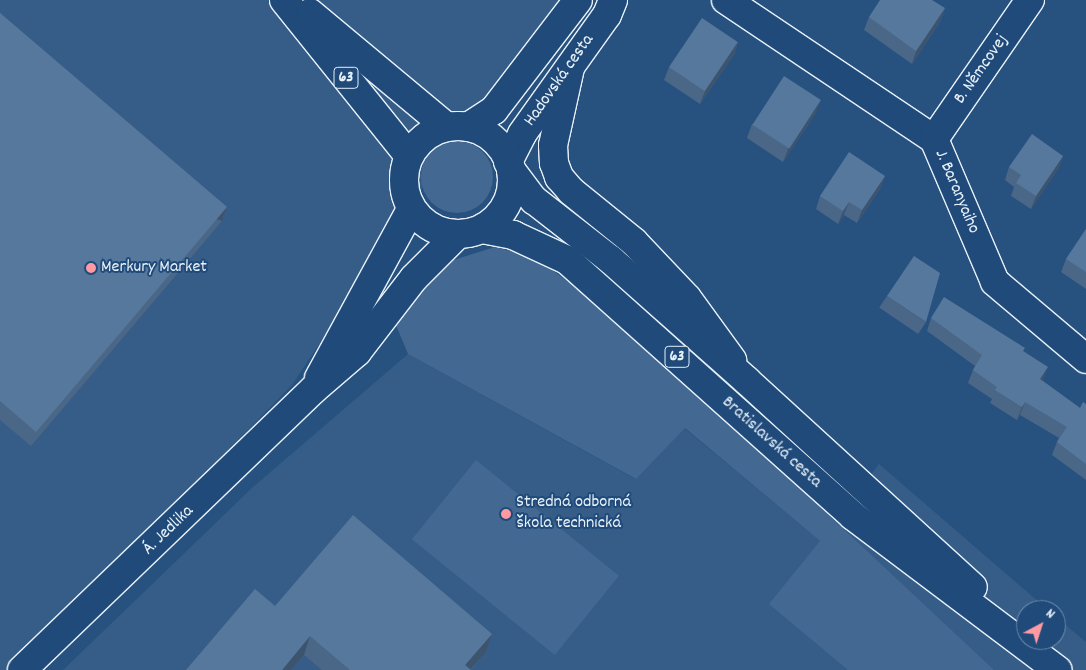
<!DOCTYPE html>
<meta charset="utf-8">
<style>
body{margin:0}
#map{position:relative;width:1086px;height:670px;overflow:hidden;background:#27517f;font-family:Dekko,sans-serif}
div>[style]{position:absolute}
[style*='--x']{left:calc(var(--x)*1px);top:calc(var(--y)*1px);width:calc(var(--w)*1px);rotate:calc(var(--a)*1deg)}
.built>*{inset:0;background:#355d88}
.green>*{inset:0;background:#436891;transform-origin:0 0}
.round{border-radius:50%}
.roads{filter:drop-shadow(1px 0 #e8f1f8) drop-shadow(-1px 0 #e8f1f8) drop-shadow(0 1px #e8f1f8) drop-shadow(0 -1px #e8f1f8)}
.minor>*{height:28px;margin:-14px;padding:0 14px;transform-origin:14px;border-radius:14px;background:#1f4a7a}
.major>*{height:28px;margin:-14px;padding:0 14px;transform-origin:14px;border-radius:14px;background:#1f4a7a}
.major>.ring{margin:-14px;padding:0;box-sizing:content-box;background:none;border:28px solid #1f4a7a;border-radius:50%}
.wall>*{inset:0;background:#4b6787;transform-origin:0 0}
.shaded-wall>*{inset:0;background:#3d546e;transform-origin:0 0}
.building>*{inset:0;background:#57789d;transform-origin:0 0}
.dots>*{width:14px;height:14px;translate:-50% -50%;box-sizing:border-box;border:2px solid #1f4a7a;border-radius:50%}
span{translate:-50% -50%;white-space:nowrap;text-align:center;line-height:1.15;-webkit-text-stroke:4px #1f4a7a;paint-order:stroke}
.shield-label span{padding:1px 4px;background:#1f4a7a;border:1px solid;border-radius:4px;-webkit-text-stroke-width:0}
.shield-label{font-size:16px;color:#e8f1f8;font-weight:700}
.street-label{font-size:18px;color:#e8f1f8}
.poi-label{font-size:18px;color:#e8f1f8}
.left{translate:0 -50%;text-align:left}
.north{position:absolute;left:1016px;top:600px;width:50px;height:50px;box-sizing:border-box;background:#1f4a7a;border:1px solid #6f8dac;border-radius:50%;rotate:40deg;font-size:14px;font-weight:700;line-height:20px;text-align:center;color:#e8f1f8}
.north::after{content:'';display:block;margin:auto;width:18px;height:22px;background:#ff9aa2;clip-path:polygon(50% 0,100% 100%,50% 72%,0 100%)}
</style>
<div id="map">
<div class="built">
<i style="clip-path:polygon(0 0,585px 0,435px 169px,292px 385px,12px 670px,0 670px)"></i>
<i style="clip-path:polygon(408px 354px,635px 479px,684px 428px,820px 541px,879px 464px,1048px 610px,1026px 610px,1026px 640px,1056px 640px,1056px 617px,1086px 642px,1086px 670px,63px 670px,253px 487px)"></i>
</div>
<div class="green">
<i class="round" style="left:421px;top:141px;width:72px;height:72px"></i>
<i style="clip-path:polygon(495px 247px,534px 257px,616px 316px,994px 670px,848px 670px,769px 604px,820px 541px,685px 428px,636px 479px,408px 354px,393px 318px,447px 262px)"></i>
<i style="left:476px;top:460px;width:184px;height:102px;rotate:39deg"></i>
</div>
<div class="roads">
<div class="minor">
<i style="--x:726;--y:0;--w:250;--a:33.8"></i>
<i style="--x:934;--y:139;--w:155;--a:66.9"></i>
<i style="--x:995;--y:282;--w:119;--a:40.2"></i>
<i style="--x:570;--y:68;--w:79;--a:102.4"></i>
<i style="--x:553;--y:145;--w:18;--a:87"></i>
<i style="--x:554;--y:163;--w:15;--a:70"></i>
<i style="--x:559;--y:177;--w:18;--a:49"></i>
<i style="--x:571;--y:191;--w:81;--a:39"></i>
<i style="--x:634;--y:242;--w:77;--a:46.6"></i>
<i style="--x:687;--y:298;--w:77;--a:54"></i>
<i style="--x:468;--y:127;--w:31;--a:-33"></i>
<i style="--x:494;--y:110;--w:138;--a:-52.6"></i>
<i style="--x:934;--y:139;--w:169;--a:-55.4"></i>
<i style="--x:508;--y:162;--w:31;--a:-63"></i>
<i style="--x:522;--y:134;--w:146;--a:-54.5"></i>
<i style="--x:607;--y:15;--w:16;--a:-68"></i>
<i style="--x:319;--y:378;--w:192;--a:-61.4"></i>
<i style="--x:22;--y:670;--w:404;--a:-43.9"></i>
<i style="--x:313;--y:390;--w:58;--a:-40.8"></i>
<i style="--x:357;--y:352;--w:93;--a:-52.4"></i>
<i style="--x:414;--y:278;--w:61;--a:-45"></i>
</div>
<div class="major">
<i style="--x:284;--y:0;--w:200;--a:51.3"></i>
<i style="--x:310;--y:13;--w:178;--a:39.8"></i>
<i class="ring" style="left:404px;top:126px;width:80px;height:80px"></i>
<i style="--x:511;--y:170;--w:38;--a:53"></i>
<i style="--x:534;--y:200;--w:98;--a:37.9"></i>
<i style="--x:611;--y:260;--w:181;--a:41.6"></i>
<i style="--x:746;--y:380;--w:307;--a:42.4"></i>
<i style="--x:482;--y:229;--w:32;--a:11"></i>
<i style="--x:513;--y:235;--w:60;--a:24.8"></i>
<i style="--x:567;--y:260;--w:384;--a:41.8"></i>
<i style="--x:853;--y:516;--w:256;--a:37"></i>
</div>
</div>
<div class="wall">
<i style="clip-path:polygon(945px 8px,940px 22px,912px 64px,864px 30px,869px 17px)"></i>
<i style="clip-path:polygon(0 13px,227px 207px,222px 221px,31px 446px,0 420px)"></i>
<i style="clip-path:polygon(738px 42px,734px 55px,700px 104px,664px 80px,669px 67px)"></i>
<i style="clip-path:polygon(816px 113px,783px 162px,747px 138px,752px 124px)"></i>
<i style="clip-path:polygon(1063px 156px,1058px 169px,1031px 209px,1011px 196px,1014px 187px,1005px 180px,1009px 167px)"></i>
<i style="clip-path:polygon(885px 176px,880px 189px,857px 223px,844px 215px,838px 224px,816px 209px,820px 196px)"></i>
<i style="clip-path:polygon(1086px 229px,1086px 289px,1061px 272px,1066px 259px)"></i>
<i style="left:887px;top:296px;width:47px;height:14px;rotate:34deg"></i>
<i style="clip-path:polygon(931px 318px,1023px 351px,1043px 381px,1080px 408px,1086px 404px,1086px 480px,1052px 455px,1057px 442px,1059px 438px,1020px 415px,1017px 420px,990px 403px,992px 399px,968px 383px,973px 370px,975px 366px,927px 331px)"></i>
<i style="clip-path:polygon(275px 606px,492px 634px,486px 652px,471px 670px,322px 670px,304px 655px,291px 670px,186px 670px)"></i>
</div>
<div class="shaded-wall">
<i style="clip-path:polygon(945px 8px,940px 22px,912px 64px,916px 51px)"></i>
<i style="clip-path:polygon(738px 42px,734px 55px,700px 104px,705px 91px)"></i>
<i style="clip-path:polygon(821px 100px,816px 113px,783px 162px,788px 149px)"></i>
<i style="clip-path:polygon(1063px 156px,1058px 169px,1031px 209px,1036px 196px)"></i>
<i style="clip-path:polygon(885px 176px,880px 189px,857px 223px,862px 210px)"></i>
<i style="clip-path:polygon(849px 202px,844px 215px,838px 224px,843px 211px)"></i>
<i style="left:227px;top:207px;width:15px;height:295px;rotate:110deg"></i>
<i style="clip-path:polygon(1048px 367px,1043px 380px,1035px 392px,1040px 379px)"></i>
<i style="clip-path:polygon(1025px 402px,1020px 415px,1017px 420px,1022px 407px)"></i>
<i style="clip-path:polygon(492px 634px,486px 652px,470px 670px,465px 665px)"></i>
<i style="clip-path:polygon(310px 636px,304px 655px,291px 670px,282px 670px)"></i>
</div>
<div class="building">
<i style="clip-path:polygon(880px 0,932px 0,945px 8px,916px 51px,869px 17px)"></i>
<i style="clip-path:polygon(0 13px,227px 207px,36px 432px,0 401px)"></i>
<i style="left:702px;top:18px;width:43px;height:59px;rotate:34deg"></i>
<i style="left:784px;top:76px;width:44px;height:58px;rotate:33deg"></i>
<i style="clip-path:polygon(1032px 134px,1063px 156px,1036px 196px,1016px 183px,1021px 175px,1009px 167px)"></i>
<i style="clip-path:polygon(849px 152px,885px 176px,862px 210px,849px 202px,843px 211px,820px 196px)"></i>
<i style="clip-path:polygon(1086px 229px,1086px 272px,1066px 259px)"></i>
<i style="clip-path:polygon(914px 256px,940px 273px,926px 322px,887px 296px)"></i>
<i style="clip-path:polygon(944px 297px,1025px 348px,1023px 351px,1048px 367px,1040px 379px,1080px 408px,1083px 402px,1086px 404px,1086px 464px,1057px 442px,1067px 427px,1025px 402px,1022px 407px,995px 390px,997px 387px,973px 370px,982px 355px,931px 318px)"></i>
<i style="clip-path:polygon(353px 515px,492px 634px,465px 665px,471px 670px,350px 670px,310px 636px,282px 670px,186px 670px,255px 589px,275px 606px)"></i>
</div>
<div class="dots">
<i style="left:91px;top:268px;background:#ff9aa2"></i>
<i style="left:506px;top:514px;background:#ff9aa2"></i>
</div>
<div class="shield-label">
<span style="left:346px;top:78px">63</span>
<span style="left:677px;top:357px">63</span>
</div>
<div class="street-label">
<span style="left:982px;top:70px;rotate:-55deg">B. Němcovej</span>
<span style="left:560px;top:81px;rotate:-55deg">Hadovská cesta</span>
<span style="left:956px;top:192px;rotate:67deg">J. Baranyaiho</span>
<span style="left:771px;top:443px;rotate:42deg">Bratislavská cesta</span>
<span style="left:169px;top:531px;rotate:-44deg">Á. Jedlika</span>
</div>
<div class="poi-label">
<span class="left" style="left:101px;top:268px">Merkury Market</span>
<span class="left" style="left:516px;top:514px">Stredná odborná<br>škola technická</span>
</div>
<div class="north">N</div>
</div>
